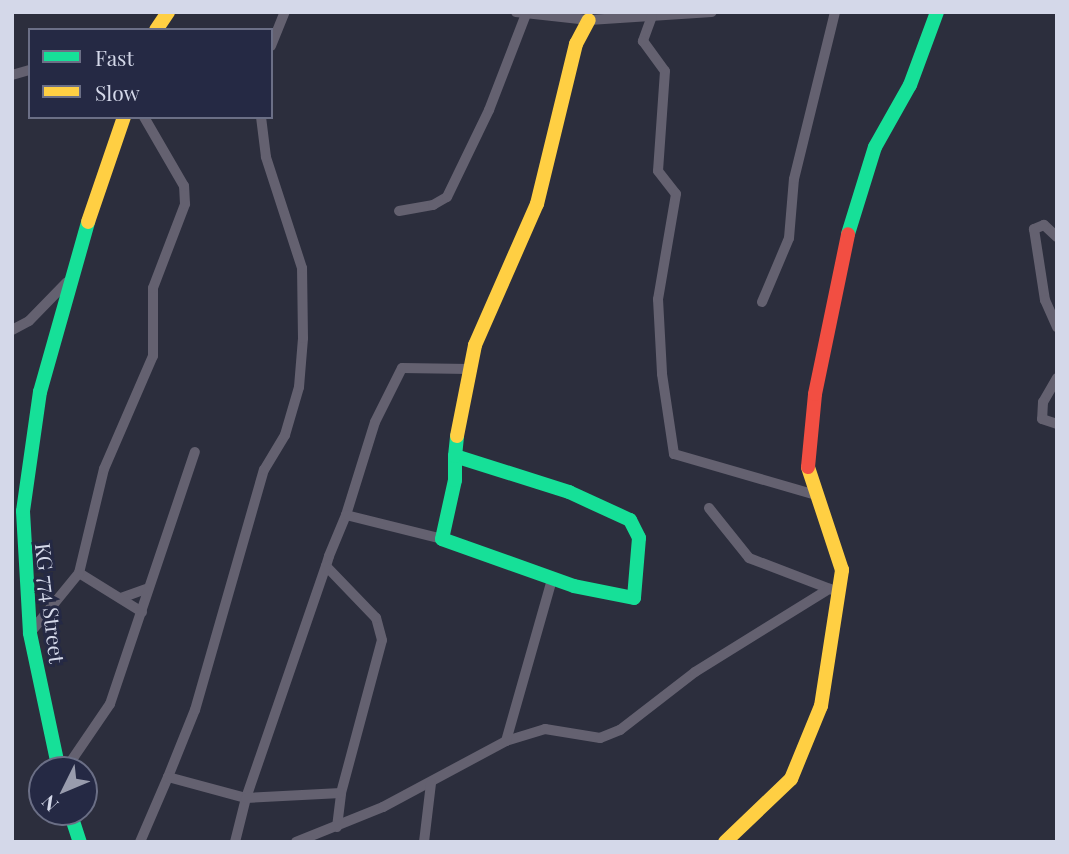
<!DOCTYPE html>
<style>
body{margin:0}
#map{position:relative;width:1069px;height:854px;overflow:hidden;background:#2c2e3d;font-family:"Playfair Display",serif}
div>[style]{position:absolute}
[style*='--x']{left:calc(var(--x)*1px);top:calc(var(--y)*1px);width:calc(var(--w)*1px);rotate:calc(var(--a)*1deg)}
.street>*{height:10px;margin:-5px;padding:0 5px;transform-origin:5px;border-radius:5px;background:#646170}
.fast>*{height:14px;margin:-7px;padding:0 7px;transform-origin:7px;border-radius:7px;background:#16e098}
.slow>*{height:14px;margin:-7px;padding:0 7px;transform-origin:7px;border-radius:7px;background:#ffcf43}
.jam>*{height:14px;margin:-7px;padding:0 7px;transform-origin:7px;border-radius:7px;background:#f24e42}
span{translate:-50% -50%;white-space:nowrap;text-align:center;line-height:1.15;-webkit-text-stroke:6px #252944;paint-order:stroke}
.street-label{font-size:21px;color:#d4d8e9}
.frame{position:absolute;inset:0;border:14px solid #d4d8e9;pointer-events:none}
.legend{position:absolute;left:28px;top:28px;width:245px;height:91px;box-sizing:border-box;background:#252944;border:2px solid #6b6f86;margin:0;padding:9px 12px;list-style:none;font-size:21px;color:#d4d8e9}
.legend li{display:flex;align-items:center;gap:14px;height:35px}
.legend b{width:35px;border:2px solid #6b6f86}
.north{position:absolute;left:28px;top:756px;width:70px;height:70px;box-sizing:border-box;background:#252944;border:2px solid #6b6f86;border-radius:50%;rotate:227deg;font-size:19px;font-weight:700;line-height:28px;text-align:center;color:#d4d8e9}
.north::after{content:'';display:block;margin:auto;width:24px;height:32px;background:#999cad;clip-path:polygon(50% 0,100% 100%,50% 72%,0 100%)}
</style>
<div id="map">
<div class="street">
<i style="--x:516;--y:12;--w:73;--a:6.3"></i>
<i style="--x:589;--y:20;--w:123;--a:-3.7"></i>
<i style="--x:652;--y:16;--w:27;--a:110"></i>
<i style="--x:643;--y:41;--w:37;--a:54"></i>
<i style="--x:665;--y:71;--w:100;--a:94"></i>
<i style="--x:658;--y:171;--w:29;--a:52"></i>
<i style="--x:676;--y:194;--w:107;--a:99.7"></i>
<i style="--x:658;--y:299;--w:75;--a:86.9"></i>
<i style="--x:662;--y:374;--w:81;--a:81.5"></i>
<i style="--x:674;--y:454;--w:145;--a:16.1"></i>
<i style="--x:271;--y:46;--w:37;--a:-68"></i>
<i style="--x:12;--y:75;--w:19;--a:-16"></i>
<i style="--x:399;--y:211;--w:35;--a:-10"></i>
<i style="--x:433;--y:205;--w:16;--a:-30"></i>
<i style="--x:447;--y:197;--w:97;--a:-64.2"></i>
<i style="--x:489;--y:110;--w:103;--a:-68.9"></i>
<i style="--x:1057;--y:237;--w:18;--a:-137"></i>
<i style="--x:1044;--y:225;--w:11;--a:158"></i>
<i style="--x:1034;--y:229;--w:72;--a:81.2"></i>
<i style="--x:1045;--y:300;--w:30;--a:66"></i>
<i style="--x:762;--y:302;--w:69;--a:-67.1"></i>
<i style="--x:789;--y:238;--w:59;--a:-85.2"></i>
<i style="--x:794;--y:179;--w:172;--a:-76.2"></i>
<i style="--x:12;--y:330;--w:19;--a:-28"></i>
<i style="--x:29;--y:321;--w:54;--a:-45.7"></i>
<i style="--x:1057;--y:378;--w:28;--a:120"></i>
<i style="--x:1043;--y:402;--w:17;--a:93"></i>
<i style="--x:1042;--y:419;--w:16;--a:18"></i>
<i style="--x:709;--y:508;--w:64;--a:51.3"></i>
<i style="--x:749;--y:558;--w:90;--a:20.9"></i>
<i style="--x:346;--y:515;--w:97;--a:-72.7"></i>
<i style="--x:375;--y:422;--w:60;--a:-63.4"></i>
<i style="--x:402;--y:368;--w:67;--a:0.9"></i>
<i style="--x:121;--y:598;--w:29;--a:-20"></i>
<i style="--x:142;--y:612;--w:74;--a:-148.2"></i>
<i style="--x:79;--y:573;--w:107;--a:-76.5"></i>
<i style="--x:104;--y:469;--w:123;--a:-66.6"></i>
<i style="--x:153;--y:356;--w:68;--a:-90"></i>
<i style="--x:153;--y:288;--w:90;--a:-69.1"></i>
<i style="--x:185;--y:204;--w:18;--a:-93"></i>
<i style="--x:184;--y:186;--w:80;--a:-120.1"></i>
<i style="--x:30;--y:633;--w:77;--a:-50.8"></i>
<i style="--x:506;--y:741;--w:41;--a:-17.1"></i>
<i style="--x:545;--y:729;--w:56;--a:9.3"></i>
<i style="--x:600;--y:738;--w:22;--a:-22"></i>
<i style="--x:620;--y:730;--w:95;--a:-37.7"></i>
<i style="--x:695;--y:672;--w:158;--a:-31.8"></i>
<i style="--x:65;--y:770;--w:80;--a:-55.7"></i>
<i style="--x:110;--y:704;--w:266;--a:-71.4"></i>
<i style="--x:168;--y:777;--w:72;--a:-68.1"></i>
<i style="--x:195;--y:710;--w:250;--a:-74"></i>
<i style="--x:264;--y:470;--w:41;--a:-59"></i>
<i style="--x:285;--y:435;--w:50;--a:-73.7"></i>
<i style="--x:299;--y:387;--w:49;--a:-85.3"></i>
<i style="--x:303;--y:338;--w:70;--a:-90.8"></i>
<i style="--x:302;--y:268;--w:117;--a:-108"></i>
<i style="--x:266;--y:157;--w:40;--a:-97.1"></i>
<i style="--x:337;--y:827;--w:34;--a:-83"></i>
<i style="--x:341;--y:793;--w:158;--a:-75"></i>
<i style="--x:382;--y:640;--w:23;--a:-105"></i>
<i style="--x:376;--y:618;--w:72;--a:-133.9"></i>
<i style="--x:326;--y:566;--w:10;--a:-73"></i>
<i style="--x:329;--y:556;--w:44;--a:-67.5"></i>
<i style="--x:346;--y:515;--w:99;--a:14"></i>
<i style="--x:140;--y:842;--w:71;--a:-66.7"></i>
<i style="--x:168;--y:777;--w:81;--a:15.1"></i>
<i style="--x:246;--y:798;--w:245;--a:-71"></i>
<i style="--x:235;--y:842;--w:45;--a:-76"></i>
<i style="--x:246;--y:798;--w:95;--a:-3"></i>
<i style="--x:296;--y:842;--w:94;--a:-21.9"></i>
<i style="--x:383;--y:807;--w:140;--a:-28.2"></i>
<i style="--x:506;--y:741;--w:168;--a:-74.1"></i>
<i style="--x:424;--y:842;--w:59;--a:-83.2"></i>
</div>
<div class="fast">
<i style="--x:848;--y:234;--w:91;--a:-72.8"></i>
<i style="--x:875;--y:147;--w:71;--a:-60.6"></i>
<i style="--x:910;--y:85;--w:78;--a:-69.7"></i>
<i style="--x:455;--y:456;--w:120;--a:17.5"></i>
<i style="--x:569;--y:492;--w:67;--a:24.7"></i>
<i style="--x:630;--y:520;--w:20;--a:63"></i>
<i style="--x:639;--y:538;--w:60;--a:94.8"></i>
<i style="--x:634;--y:598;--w:61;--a:-168.7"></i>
<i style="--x:574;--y:586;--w:140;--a:-160.4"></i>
<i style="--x:442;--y:539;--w:60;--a:-77.6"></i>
<i style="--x:455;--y:480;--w:24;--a:-90"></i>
<i style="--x:455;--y:456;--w:20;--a:-84"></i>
<i style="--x:59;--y:770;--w:140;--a:-102"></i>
<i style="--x:30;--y:633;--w:122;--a:-93.3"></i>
<i style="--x:23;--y:511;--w:120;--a:-81.9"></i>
<i style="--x:40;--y:392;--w:177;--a:-74.2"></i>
<i style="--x:70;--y:812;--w:32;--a:72"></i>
</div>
<div class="slow">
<i style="--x:156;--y:30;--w:22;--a:-56"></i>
<i style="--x:88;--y:222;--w:111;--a:-71.1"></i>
<i style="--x:457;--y:436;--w:93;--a:-78.8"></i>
<i style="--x:475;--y:345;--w:154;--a:-66.3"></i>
<i style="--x:537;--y:204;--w:165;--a:-76.3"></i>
<i style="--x:576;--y:44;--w:27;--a:-62"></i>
<i style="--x:725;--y:842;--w:91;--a:-43.7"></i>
<i style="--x:791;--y:779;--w:79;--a:-67.7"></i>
<i style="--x:821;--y:706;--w:138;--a:-81.2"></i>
<i style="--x:842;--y:570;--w:108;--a:-108.3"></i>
</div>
<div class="jam">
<i style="--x:808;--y:467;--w:73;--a:-84.5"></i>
<i style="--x:815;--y:394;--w:163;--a:-78.3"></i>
</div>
<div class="street-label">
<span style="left:51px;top:603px;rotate:83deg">KG 774 Street</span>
</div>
<div class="frame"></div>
<ul class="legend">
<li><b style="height:9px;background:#16e098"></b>Fast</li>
<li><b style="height:9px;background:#ffcf43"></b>Slow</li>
</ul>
<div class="north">N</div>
</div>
